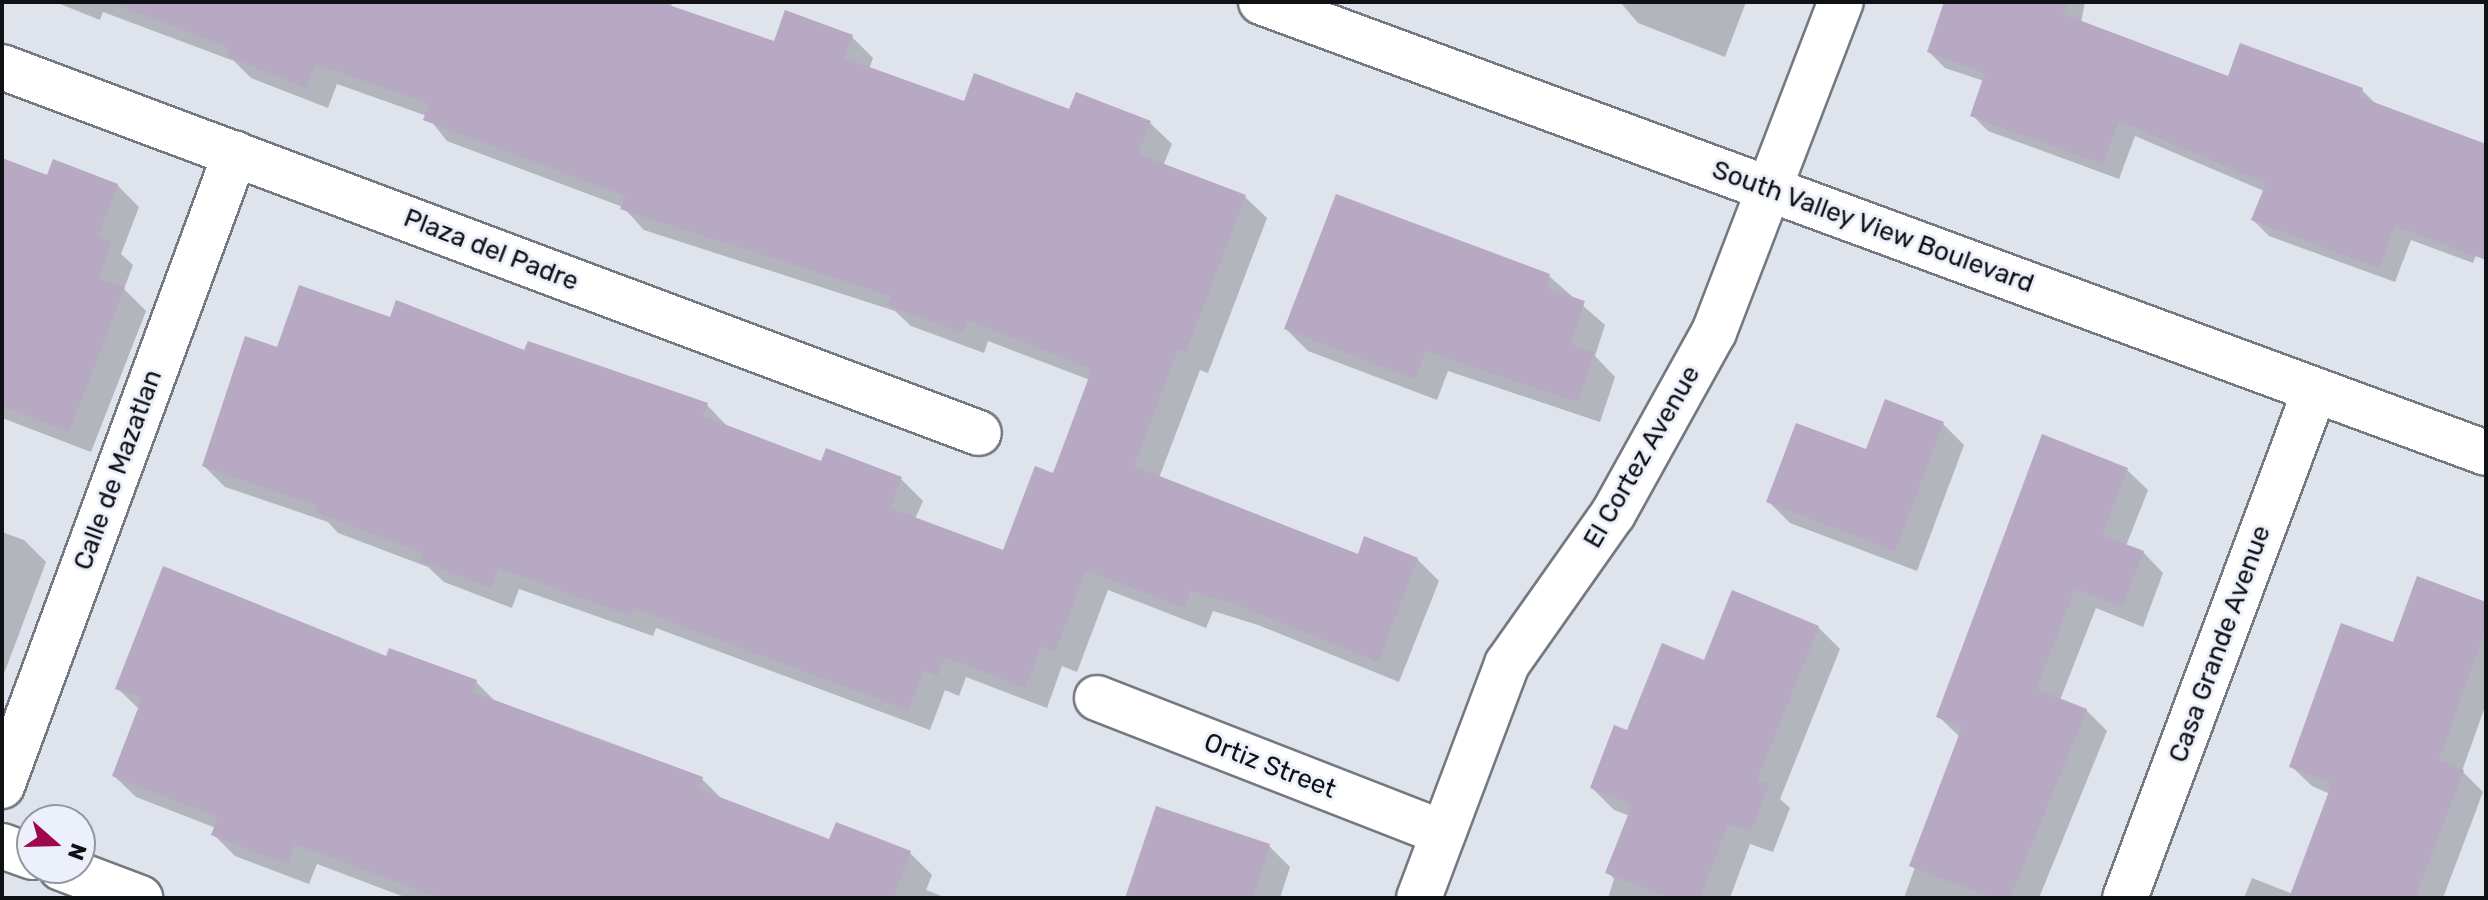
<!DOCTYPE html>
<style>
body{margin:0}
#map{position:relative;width:2488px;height:900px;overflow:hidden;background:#dfe3ec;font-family:Rubik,sans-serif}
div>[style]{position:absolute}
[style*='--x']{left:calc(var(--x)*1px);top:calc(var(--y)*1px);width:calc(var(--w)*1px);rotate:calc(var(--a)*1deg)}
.shadow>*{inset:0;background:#0003}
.building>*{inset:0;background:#b7a8c4}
.roads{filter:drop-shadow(2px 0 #747880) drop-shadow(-2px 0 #747880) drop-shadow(0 2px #747880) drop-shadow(0 -2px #747880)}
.minor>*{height:44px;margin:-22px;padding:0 22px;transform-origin:22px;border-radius:22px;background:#fff}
.major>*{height:44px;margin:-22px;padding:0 22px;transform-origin:22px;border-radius:22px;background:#fff}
span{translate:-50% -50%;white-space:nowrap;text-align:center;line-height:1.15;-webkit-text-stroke:6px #ecf0fa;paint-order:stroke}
.street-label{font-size:26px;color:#0f1114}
.frame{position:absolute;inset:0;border:4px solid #0f1114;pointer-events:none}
.north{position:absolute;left:16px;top:804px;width:80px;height:80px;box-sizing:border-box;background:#ecf0fa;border:2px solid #94979e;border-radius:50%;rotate:110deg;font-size:22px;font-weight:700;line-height:32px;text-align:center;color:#0f1114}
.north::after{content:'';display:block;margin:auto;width:28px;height:36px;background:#9f074e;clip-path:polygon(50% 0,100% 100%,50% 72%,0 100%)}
</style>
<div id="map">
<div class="shadow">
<i style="clip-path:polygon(55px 2px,673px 2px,670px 8px,775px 43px,852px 37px,873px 58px,869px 69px,965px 103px,1150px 123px,1172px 144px,1163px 166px,1245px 197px,1267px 218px,1208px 373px,1200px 370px,1159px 478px,1359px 556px,1417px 559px,1439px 581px,1399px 682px,1258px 625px,1213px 611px,1206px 628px,1108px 590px,1077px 672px,1062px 666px,1047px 708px,966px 677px,959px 696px,945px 690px,930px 730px,656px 628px,653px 636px,519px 589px,512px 608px,444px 582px,428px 567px,338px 533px,328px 522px,225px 487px,204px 466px,279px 349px,391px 319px,707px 405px,728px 427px,822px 463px,901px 479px,923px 501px,915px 519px,1004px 553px,1054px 475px,1090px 380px,988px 341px,984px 353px,911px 326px,895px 311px,644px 230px,623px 207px,447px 141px,427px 116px,337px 84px,328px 108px,251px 78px,234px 61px,103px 12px,100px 20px)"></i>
<i style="clip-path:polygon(1620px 2px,1746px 2px,1725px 57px,1638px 23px)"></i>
<i style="clip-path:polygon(1947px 2px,2085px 2px,2081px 23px,2230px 78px,2362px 90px,2377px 105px,2486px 173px,2486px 229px,2473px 263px,2411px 240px,2395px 282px,2269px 236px,2253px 220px,2264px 191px,2135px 136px,2119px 179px,1988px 131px,1972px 115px,1984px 81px,1945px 68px,1929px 52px)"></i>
<i style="clip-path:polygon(2px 160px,48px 177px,117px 185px,139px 207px,121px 254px,133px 265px,124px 289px,146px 311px,91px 452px,2px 418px)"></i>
<i style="clip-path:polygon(1549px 276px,1605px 325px,1595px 356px,1615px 377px,1600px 422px,1448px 371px,1437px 400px,1308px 351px,1286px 329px)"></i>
<i style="clip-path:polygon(1942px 423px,1964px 445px,1917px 571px,1790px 523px,1768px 501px,1867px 451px)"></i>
<i style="clip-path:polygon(2127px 470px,2148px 490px,2126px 546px,2143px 552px,2163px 573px,2143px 627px,2096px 608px,2060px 700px,2086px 710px,2107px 731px,2039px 898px,1904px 898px,1961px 738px,1938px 716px)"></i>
<i style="clip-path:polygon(2px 532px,24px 540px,46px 562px,2px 679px)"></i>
<i style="clip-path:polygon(2486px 604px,2486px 704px,2462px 771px,2483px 792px,2443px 898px,2244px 898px,2252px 878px,2293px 894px,2330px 794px,2312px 786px,2291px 766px,2394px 645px)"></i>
<i style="clip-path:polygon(1818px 627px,1840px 649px,1780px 799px,1790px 808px,1773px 852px,1750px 844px,1730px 898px,1608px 898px,1614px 879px,1608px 872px,1630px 816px,1614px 810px,1592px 788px,1628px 733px,1705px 663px)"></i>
<i style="clip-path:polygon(387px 659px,476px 682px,498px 704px,702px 779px,725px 802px,830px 842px,910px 853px,932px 875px,926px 890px,947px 898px,407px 898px,317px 864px,309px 884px,235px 856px,213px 834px,216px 828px,136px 797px,114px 776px,140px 710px,117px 688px)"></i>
<i style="clip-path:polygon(1268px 845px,1290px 867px,1280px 898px,1127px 898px)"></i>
</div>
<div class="building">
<i style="clip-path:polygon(121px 2px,660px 2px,774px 41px,785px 10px,853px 35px,844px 58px,964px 101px,974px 73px,1069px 109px,1076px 92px,1151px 121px,1138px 154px,1246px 195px,1186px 352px,1178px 349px,1134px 466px,1358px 554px,1364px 536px,1418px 558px,1378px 662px,1235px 604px,1191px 591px,1184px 608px,1086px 570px,1055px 652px,1041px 646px,1025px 688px,945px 657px,937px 676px,924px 670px,908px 710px,634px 608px,631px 616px,498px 568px,491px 588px,420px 561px,423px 553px,315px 512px,317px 506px,202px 466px,245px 336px,277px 347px,299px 285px,390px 317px,396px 300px,524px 350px,528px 341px,708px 403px,703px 416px,821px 461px,826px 448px,902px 477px,890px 508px,1003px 550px,1035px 466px,1053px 473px,1092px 369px,967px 320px,962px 333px,887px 305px,891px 296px,620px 209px,625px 196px,423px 120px,429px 104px,316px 64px,306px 88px,227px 56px,230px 48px,120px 6px)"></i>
<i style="clip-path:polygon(1944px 2px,2068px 2px,2063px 14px,2228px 76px,2240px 43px,2363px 88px,2360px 97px,2486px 144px,2486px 260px,2395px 226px,2379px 268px,2251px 220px,2266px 183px,2119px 121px,2103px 164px,1970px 116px,1985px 73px,1927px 52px)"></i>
<i style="clip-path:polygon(2px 158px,47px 175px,53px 159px,118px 184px,98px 236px,112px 242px,98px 278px,125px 287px,69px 432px,2px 406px)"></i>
<i style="clip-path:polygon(1336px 194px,1550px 274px,1546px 288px,1585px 301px,1570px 344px,1594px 353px,1578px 402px,1426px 351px,1415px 379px,1284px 329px)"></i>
<i style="clip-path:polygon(1885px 399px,1944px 422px,1895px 551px,1766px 502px,1796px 423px,1866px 449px)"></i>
<i style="clip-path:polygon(2042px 434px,2128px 468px,2102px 535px,2144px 551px,2122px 607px,2075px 589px,2036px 689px,2087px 709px,2010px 898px,1993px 898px,1909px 866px,1962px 727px,1936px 717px)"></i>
<i style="clip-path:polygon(163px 566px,386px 656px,389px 648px,477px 680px,473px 692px,703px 777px,699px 789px,829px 839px,836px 822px,911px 851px,893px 898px,440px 898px,295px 844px,287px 864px,211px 835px,218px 817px,112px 776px,142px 698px,115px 689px)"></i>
<i style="clip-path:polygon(2417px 576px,2486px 602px,2486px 628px,2439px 760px,2464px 770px,2415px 898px,2289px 898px,2332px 783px,2289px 767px,2341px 623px,2393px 642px)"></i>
<i style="clip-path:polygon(1732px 590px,1819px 626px,1757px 780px,1769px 784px,1751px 832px,1728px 824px,1700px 898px,1671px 898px,1605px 873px,1632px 805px,1590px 788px,1614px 725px,1627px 730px,1662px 643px,1704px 660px)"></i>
<i style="clip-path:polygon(1156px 806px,1270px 844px,1252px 898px,1125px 898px)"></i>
</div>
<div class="roads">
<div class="minor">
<i style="--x:2;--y:67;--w:1043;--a:20.54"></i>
<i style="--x:1097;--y:698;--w:371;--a:21.3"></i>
<i style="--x:2;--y:786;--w:674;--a:-69.76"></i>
<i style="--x:2;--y:846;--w:32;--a:20"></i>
<i style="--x:61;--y:868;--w:85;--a:20.8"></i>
<i style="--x:1419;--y:898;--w:250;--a:-69.4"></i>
<i style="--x:1507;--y:664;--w:184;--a:-54.8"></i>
<i style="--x:1613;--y:514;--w:208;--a:-61"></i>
<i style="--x:1714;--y:332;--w:354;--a:-69"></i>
<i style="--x:2125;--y:898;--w:542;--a:-69.49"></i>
</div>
<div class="major">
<i style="--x:1261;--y:2;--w:1305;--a:20.21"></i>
</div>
</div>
<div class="street-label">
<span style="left:1873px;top:227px;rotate:20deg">South Valley View Boulevard</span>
<span style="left:491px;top:250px;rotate:21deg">Plaza del Padre</span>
<span style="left:1642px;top:457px;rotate:-60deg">El Cortez Avenue</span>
<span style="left:118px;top:470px;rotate:-70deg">Calle de Mazatlan</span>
<span style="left:2220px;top:644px;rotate:-70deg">Casa Grande Avenue</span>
<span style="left:1270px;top:766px;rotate:21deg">Ortiz Street</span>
</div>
<div class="frame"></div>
<div class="north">N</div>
</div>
